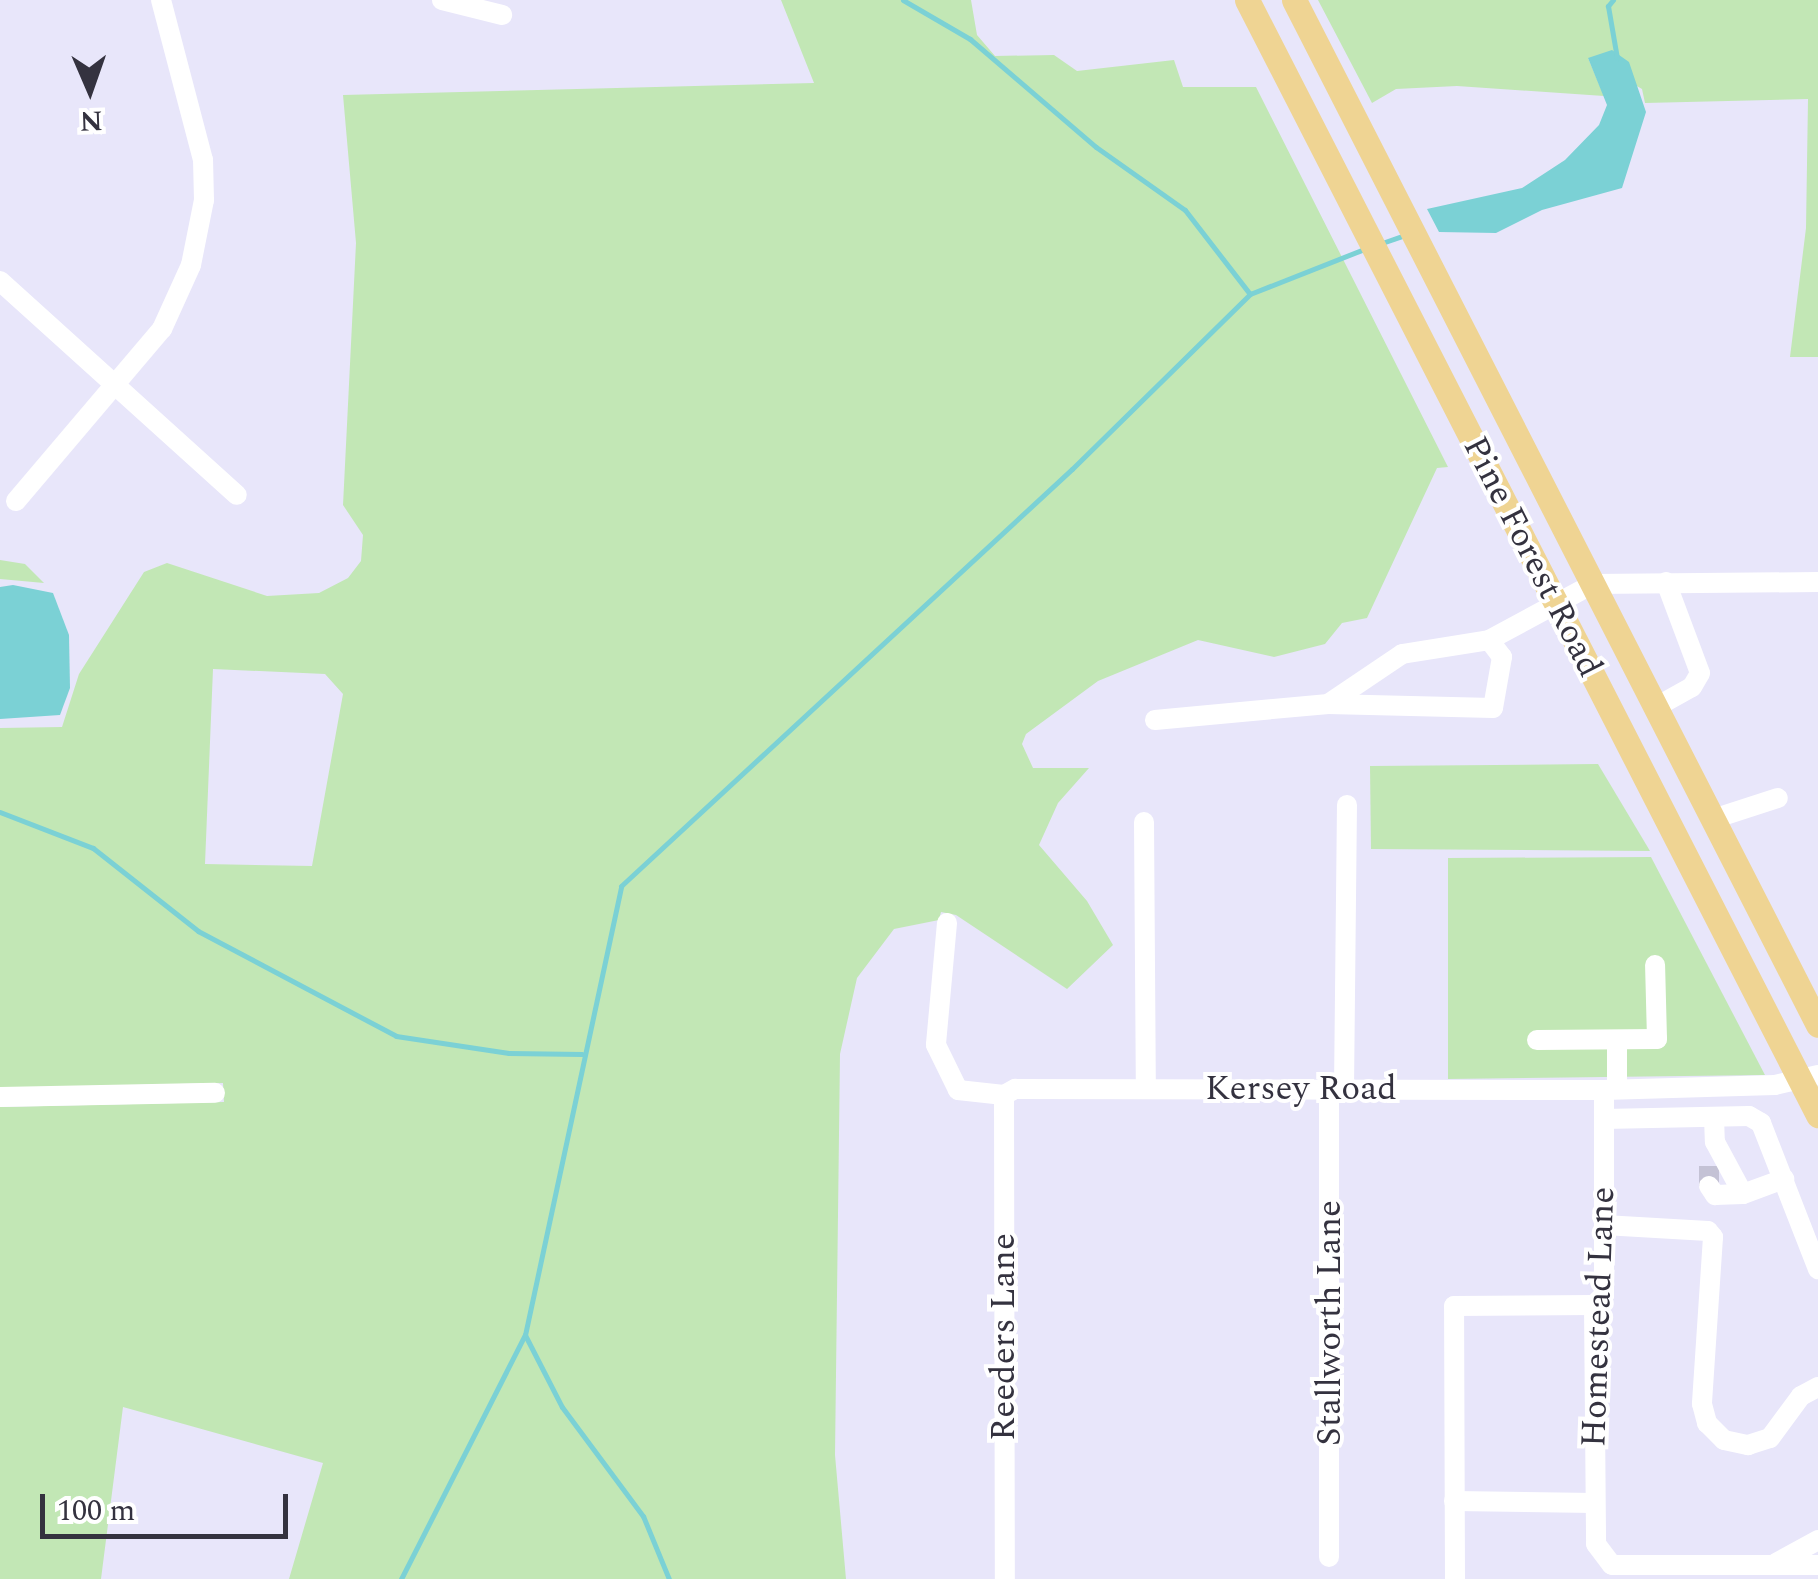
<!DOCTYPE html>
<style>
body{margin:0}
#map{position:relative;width:1818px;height:1579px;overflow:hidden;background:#e8e6fa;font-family:Spectral,serif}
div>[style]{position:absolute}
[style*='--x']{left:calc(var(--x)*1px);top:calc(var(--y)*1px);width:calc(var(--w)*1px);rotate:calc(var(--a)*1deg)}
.green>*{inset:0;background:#c2e7b5}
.water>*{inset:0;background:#7bd1d5}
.stream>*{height:5px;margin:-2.5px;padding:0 2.5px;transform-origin:2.5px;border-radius:2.5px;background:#7bd1d5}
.minor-tunnel>*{height:20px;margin-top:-10px;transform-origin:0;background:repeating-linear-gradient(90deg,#c4c2d5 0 20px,transparent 0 30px)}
.minor>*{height:20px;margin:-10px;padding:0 10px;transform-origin:10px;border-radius:10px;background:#fff}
.major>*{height:25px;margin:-12.5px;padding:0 12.5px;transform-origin:12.5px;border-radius:12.5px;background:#efd493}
span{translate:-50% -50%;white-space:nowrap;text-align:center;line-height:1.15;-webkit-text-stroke:8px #fff;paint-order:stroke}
.street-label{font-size:35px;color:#34323f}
.north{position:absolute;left:40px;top:40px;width:100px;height:100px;-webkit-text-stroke:8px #fff;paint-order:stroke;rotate:178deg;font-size:28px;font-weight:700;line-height:40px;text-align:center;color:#34323f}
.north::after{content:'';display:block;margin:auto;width:35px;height:45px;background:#34323f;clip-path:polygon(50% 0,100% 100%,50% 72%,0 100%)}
.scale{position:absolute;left:40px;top:1494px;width:248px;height:45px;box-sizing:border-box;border:5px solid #34323f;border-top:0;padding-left:12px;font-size:30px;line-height:35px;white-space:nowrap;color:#34323f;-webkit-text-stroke:8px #fff;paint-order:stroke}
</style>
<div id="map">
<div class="green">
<i style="clip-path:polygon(evenodd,781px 0,971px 0,977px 35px,995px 56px,1054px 55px,1077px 71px,1174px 60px,1183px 87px,1256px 87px,1448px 467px,1437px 468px,1367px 618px,1342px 623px,1325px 644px,1274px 657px,1198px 640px,1098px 681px,1026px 734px,1022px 744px,1033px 768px,1089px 768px,1058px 803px,1039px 845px,1087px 901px,1113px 945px,1067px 989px,956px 915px,941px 912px,939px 920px,894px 929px,857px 978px,840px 1054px,835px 1455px,846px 1579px,289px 1579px,323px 1463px,123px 1407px,101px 1579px,0 1579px,0 1107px,224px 1102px,223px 1083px,0 1088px,0 728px,62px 727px,79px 674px,144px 572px,167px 563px,267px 596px,319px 593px,348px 578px,361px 561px,363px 535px,343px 505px,356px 243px,343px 95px,814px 83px,781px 0,213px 669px,325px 674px,343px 694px,312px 866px,205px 864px,213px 669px)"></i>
<i style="clip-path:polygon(1318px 0,1818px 0,1818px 357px,1790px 357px,1806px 228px,1808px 99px,1645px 103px,1642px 89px,1588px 58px,1604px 96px,1457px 86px,1396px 89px,1372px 103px)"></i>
<i style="clip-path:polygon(0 560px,25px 564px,44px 583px,0 579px)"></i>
<i style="clip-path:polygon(1598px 764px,1650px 851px,1371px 849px,1370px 766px)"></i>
<i style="clip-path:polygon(1651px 857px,1765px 1075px,1448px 1079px,1448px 858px)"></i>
</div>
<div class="water">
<i style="clip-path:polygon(1612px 50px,1629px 62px,1646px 112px,1622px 188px,1542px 210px,1496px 233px,1439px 232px,1427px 209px,1522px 188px,1565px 160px,1599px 125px,1607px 105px,1588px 58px)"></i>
<i style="clip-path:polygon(13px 585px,53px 593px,69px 635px,70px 688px,60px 715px,0 719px,0 587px)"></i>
</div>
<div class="stream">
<i style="--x:903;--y:0;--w:78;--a:30.2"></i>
<i style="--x:970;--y:39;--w:166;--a:40.6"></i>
<i style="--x:1096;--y:147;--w:109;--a:35.3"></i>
<i style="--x:1185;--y:210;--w:106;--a:52.3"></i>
<i style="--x:1613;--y:0;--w:8;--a:130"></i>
<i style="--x:1608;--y:6;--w:53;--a:80.2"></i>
<i style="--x:1382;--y:243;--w:24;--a:-19"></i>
<i style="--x:0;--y:812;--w:100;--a:21.2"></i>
<i style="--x:93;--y:848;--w:134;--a:38.3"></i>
<i style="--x:198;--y:931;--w:224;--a:27.9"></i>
<i style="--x:396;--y:1036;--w:114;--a:8.6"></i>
<i style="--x:509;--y:1053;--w:73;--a:0.8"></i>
<i style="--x:525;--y:1335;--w:81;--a:62.8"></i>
<i style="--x:562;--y:1407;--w:136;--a:53.4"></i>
<i style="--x:643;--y:1516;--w:68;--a:67.6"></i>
<i style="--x:401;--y:1579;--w:274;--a:-63.1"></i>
<i style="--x:525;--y:1335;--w:459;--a:-77.9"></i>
<i style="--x:621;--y:886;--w:614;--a:-42.76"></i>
<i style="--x:1072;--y:469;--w:250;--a:-44.5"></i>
<i style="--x:1250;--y:294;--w:126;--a:-21.5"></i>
</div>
<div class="minor-tunnel">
<i style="--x:1709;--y:1186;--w:26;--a:-90"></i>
</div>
<div class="minor">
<i style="--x:442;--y:0;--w:62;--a:14"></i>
<i style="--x:0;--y:281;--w:319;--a:42.1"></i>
<i style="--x:16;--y:501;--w:226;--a:-49.7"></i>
<i style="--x:162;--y:329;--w:70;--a:-65.6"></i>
<i style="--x:191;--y:265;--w:66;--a:-78.7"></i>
<i style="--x:204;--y:200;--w:40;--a:-91.4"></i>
<i style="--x:203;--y:160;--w:165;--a:-104.7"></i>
<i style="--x:1328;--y:704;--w:165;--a:1.4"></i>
<i style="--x:1493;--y:708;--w:52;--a:-80"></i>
<i style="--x:1502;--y:657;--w:21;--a:-127"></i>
<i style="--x:1656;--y:707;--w:41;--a:-29.1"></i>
<i style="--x:1692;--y:687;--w:16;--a:-60"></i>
<i style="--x:1700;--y:673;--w:97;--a:-110.5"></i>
<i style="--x:1155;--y:720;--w:174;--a:-5.3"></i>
<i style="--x:1328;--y:704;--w:89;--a:-34"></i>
<i style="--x:1402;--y:654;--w:88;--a:-9.1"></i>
<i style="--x:1489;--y:640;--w:118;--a:-28.3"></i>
<i style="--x:1593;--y:584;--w:225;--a:-0.5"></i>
<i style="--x:1713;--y:819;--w:68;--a:-17.9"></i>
<i style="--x:1144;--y:822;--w:267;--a:89.6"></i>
<i style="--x:947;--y:923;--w:122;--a:95.2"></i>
<i style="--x:936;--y:1045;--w:50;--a:63.9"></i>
<i style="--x:958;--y:1090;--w:46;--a:6.2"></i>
<i style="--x:1004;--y:1095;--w:13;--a:-29"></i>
<i style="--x:1015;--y:1089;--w:589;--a:0.1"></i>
<i style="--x:1604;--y:1090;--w:171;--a:-1.7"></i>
<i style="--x:1775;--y:1085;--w:44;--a:-13.1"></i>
<i style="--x:1537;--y:1040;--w:120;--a:-0.5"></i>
<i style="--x:1657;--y:1039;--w:74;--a:-91.5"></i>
<i style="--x:1617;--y:1041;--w:48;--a:90"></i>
<i style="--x:1329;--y:1089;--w:468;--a:90"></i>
<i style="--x:1344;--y:1089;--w:284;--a:-89.4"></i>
<i style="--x:1604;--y:1090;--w:205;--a:90"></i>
<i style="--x:1604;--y:1295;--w:14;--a:135"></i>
<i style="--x:1594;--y:1305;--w:239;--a:89.5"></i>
<i style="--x:1596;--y:1544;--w:26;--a:53"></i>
<i style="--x:1612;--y:1565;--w:206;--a:0"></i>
<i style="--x:1004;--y:1095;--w:484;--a:89.9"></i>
<i style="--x:0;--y:1097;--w:215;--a:-1.1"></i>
<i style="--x:1714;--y:1117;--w:25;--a:88"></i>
<i style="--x:1715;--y:1142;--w:59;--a:61.7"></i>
<i style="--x:1743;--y:1194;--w:44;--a:-20.1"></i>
<i style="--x:1604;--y:1119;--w:145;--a:-1.2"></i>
<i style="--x:1749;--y:1116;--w:14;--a:30"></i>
<i style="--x:1761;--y:1123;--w:157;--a:68.7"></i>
<i style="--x:1709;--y:1186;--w:11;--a:56"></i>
<i style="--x:1715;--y:1195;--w:28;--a:-2"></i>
<i style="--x:1604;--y:1225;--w:104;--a:3.3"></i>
<i style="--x:1708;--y:1231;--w:8;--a:50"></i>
<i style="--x:1713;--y:1237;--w:167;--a:93.8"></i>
<i style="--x:1702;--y:1404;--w:20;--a:75"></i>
<i style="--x:1707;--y:1423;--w:24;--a:45"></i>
<i style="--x:1724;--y:1440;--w:25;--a:12"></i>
<i style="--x:1748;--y:1445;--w:23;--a:-18"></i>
<i style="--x:1770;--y:1438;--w:52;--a:-53.6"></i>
<i style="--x:1801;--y:1396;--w:19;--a:-28"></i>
<i style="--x:1454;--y:1501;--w:141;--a:0.8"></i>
<i style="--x:1776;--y:1563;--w:48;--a:-28.7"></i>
<i style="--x:1455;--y:1579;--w:273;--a:-90.2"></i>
<i style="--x:1454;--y:1306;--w:140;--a:-0.4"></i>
</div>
<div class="major">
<i style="--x:1247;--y:0;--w:1253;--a:62.88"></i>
<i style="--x:1294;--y:0;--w:1151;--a:62.92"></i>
</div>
<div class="street-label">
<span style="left:1532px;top:557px;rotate:63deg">Pine Forest Road</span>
<span style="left:1301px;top:1089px">Kersey Road</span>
<span style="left:1599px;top:1317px;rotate:-88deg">Homestead Lane</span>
<span style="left:1330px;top:1323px;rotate:-90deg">Stallworth Lane</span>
<span style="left:1004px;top:1337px;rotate:-90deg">Reeders Lane</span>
</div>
<div class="north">N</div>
<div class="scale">100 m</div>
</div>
